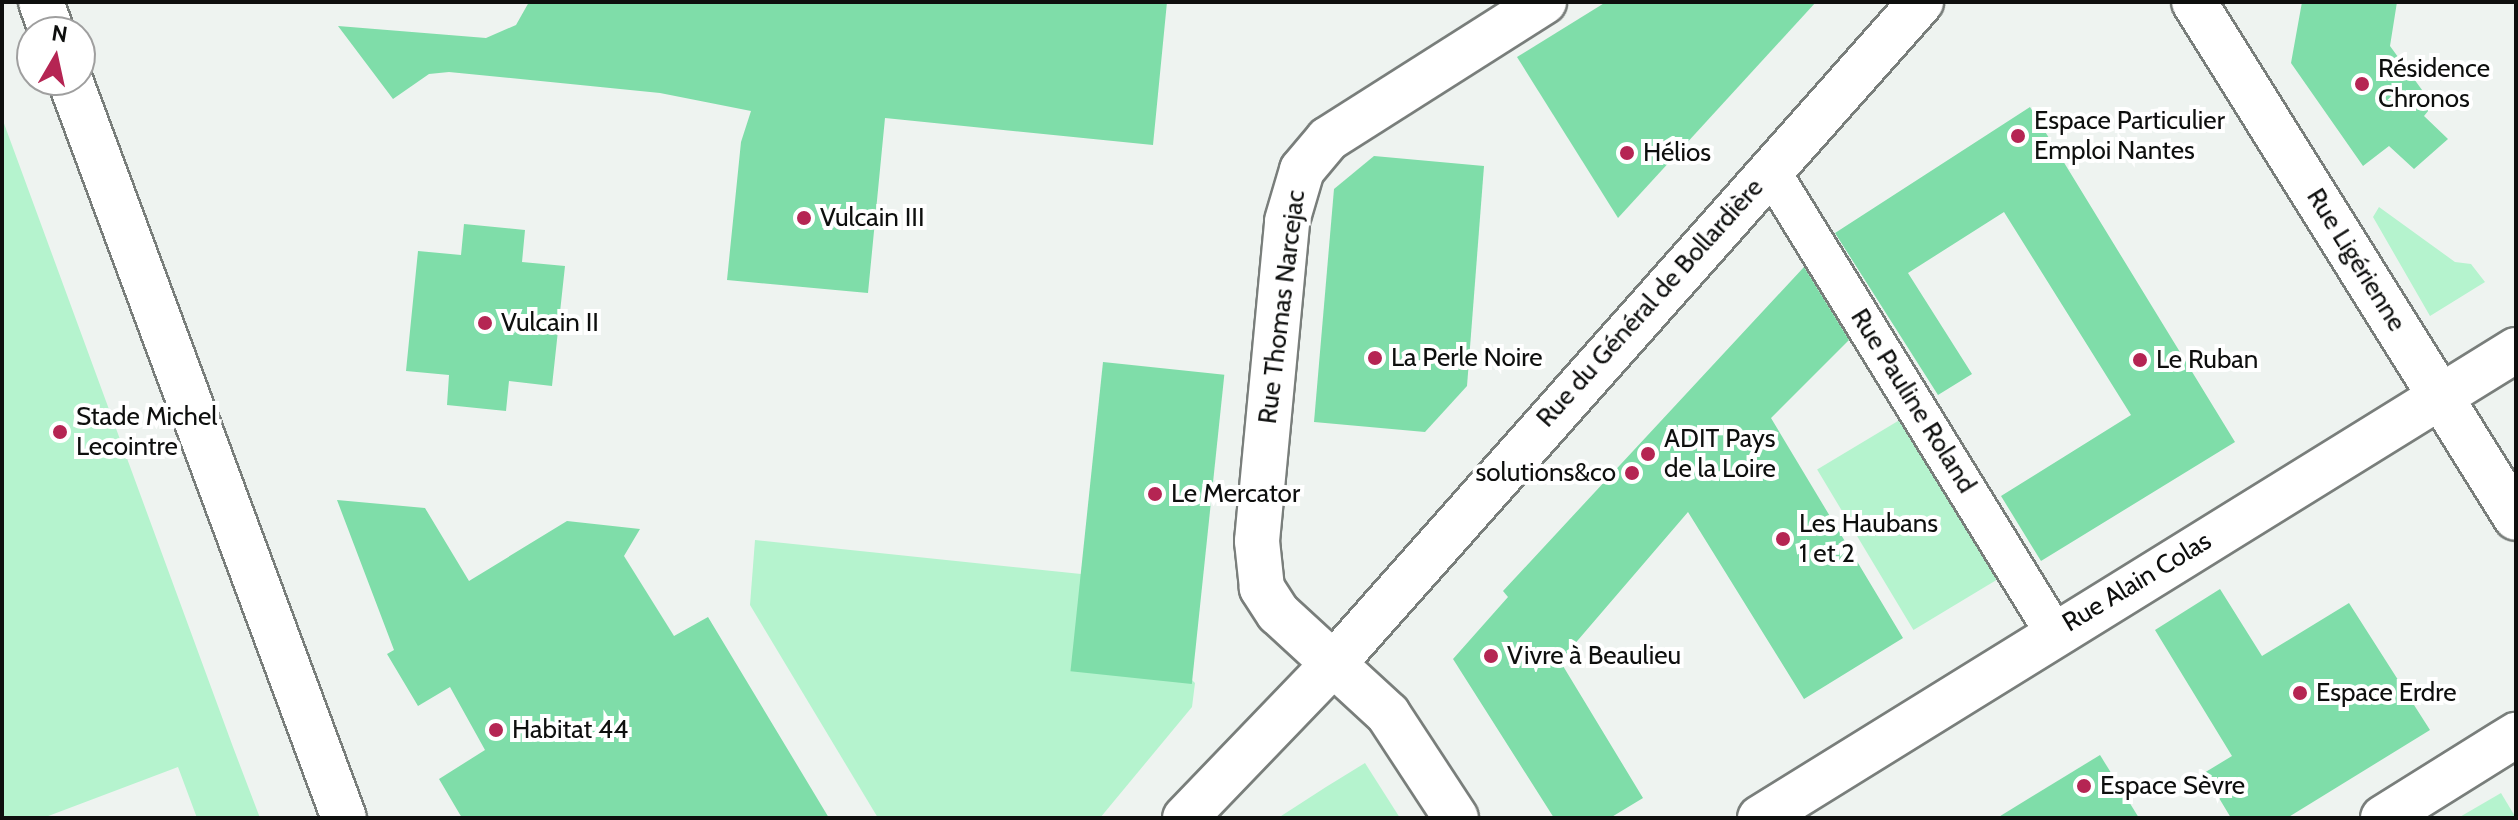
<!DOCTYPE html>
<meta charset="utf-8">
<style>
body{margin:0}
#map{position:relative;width:2518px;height:820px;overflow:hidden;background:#eef3f0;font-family:Cabin,sans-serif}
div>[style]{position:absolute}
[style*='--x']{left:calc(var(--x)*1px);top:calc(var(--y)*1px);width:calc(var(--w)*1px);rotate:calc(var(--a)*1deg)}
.green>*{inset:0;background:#b5f3ce;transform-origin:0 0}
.building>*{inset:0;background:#7fdda9;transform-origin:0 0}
.roads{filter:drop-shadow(2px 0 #797e7b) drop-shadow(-2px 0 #797e7b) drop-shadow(0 2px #797e7b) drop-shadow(0 -2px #797e7b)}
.pedestrian>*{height:38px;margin:-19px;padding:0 19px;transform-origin:19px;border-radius:19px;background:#fff}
.minor>*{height:44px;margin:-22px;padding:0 22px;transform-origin:22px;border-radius:22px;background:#fff}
.tertiary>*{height:44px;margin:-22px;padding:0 22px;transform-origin:22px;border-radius:22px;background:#fff}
.dots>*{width:22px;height:22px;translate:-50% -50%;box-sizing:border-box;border:4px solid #fff;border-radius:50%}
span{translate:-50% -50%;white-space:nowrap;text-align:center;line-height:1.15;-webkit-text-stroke:8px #fff;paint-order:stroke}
.poi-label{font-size:26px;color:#0e0f0e}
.left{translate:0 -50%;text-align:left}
.right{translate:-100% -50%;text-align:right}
.street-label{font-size:26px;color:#0e0f0e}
.frame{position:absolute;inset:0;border:4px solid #0e0f0e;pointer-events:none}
.north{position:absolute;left:16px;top:16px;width:80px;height:80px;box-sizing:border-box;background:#fff;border:2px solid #9f9f9f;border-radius:50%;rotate:9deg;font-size:22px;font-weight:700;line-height:32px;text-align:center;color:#0e0f0e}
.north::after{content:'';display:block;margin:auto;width:28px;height:36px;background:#b52553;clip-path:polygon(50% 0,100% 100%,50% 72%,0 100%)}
</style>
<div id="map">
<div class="green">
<i style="clip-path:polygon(2px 118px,233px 747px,260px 818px,197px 818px,178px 767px,43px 818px,2px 818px)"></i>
<i style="clip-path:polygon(2379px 207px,2455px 262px,2471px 264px,2485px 282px,2430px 316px,2373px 217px)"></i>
<i style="left:1908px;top:415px;width:187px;height:106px;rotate:59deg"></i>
<i style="clip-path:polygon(755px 540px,1081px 574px,1195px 683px,1192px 707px,1100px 818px,878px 818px,750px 605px)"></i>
<i style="clip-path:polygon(1365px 763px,1400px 818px,1278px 818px,1326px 787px)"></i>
<i style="clip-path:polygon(2501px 793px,2516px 818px,2458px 818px)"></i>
</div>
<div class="building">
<i style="clip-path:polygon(529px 2px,1167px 2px,1153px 145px,885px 118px,868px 293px,727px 280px,741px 142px,751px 111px,660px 93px,449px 72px,429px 74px,393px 99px,338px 26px,486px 38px,516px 25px)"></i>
<i style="clip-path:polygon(1606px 2px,1816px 2px,1618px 218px,1517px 57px)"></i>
<i style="clip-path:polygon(2302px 2px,2397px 2px,2390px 46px,2433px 105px,2424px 116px,2448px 139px,2414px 169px,2389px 146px,2363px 166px,2291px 63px)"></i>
<i style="clip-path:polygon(2030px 107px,2235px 442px,2041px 561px,2001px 496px,2131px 415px,2004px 212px,1908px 273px,1972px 374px,1938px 395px,1835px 233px)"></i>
<i style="clip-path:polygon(1374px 156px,1484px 166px,1467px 386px,1425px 432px,1314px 422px,1334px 189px)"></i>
<i style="clip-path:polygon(464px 224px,525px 230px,522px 262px,565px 266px,552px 386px,509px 381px,506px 411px,447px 405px,449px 375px,406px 371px,418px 251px,461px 255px)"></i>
<i style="clip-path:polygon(1804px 267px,1849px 340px,1771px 418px,1903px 638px,1804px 699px,1688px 512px,1560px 661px,1643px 798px,1610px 818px,1554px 818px,1453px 659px,1508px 597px,1503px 591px)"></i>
<i style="left:1103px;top:362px;width:122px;height:311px;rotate:6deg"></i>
<i style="clip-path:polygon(337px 500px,425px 508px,469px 581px,567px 521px,640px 529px,624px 556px,674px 636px,708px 617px,829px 818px,462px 818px,439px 779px,485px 750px,450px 687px,418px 706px,387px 654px,394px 650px)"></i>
<i style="clip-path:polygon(2220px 589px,2262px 656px,2349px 603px,2430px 730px,2287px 818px,2231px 818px,2204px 773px,2232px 756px,2155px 630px)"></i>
<i style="clip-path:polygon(2100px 755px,2139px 818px,1997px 818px)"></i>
</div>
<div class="roads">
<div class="pedestrian">
<i style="--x:1770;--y:170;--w:542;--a:58.42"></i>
</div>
<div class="minor">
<i style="--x:2194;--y:2;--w:608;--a:58.03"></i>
<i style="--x:1456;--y:818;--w:124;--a:-123.2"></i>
<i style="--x:1388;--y:714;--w:149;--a:-137.4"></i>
<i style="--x:1278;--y:613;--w:30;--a:-123"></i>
<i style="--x:1262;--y:588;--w:47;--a:-96.1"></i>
<i style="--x:1257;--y:541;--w:321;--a:-84.6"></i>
<i style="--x:1287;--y:221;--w:53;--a:-73.6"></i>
<i style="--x:1302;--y:170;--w:40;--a:-50"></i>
<i style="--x:1328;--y:139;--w:256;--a:-32.4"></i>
<i style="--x:1760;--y:818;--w:889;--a:-31.76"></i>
<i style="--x:2383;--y:818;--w:157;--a:-32"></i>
</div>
<div class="tertiary">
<i style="--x:41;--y:2;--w:32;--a:70"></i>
<i style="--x:70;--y:80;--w:787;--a:69.63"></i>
<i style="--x:1185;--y:818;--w:216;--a:-46.1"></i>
<i style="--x:1335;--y:662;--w:883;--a:-48.4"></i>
</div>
</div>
<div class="dots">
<i style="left:2362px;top:84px;background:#b52553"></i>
<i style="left:2018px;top:136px;background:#b52553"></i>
<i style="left:1627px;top:153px;background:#b52553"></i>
<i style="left:804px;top:218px;background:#b52553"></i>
<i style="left:485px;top:323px;background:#b52553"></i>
<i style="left:1375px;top:358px;background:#b52553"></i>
<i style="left:2140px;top:360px;background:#b52553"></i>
<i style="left:60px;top:432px;background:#b52553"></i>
<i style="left:1648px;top:454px;background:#b52553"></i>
<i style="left:1632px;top:473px;background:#b52553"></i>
<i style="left:1155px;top:494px;background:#b52553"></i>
<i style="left:1783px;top:539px;background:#b52553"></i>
<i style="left:1491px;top:656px;background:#b52553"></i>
<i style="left:2300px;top:693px;background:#b52553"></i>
<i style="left:496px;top:730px;background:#b52553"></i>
<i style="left:2084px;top:786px;background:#b52553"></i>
</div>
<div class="poi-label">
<span class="left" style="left:2378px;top:84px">Résidence<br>Chronos</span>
<span class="left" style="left:2034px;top:136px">Espace Particulier<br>Emploi Nantes</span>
<span class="left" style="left:1643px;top:153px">Hélios</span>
<span class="left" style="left:820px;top:218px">Vulcain III</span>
<span class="left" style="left:501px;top:323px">Vulcain II</span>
<span class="left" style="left:1391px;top:358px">La Perle Noire</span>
<span class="left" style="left:2156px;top:360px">Le Ruban</span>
<span class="left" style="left:76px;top:432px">Stade Michel<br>Lecointre</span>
<span class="left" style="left:1664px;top:454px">ADIT Pays<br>de la Loire</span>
<span class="right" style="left:1616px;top:473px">solutions&amp;co</span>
<span class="left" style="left:1171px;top:494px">Le Mercator</span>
<span class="left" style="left:1799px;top:539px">Les Haubans<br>1 et 2</span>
<span class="left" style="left:1507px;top:656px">Vivre à Beaulieu</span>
<span class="left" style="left:2316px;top:693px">Espace Erdre</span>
<span class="left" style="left:512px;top:730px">Habitat 44</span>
<span class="left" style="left:2100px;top:786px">Espace Sèvre</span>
</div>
<div class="street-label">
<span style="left:2356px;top:260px;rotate:58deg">Rue Ligérienne</span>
<span style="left:1650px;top:303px;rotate:-48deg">Rue du Général de Bollardière</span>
<span style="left:1282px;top:307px;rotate:-83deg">Rue Thomas Narcejac</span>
<span style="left:1913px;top:401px;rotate:58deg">Rue Pauline Roland</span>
<span style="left:2137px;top:582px;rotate:-31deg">Rue Alain Colas</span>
</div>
<div class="frame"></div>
<div class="north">N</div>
</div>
